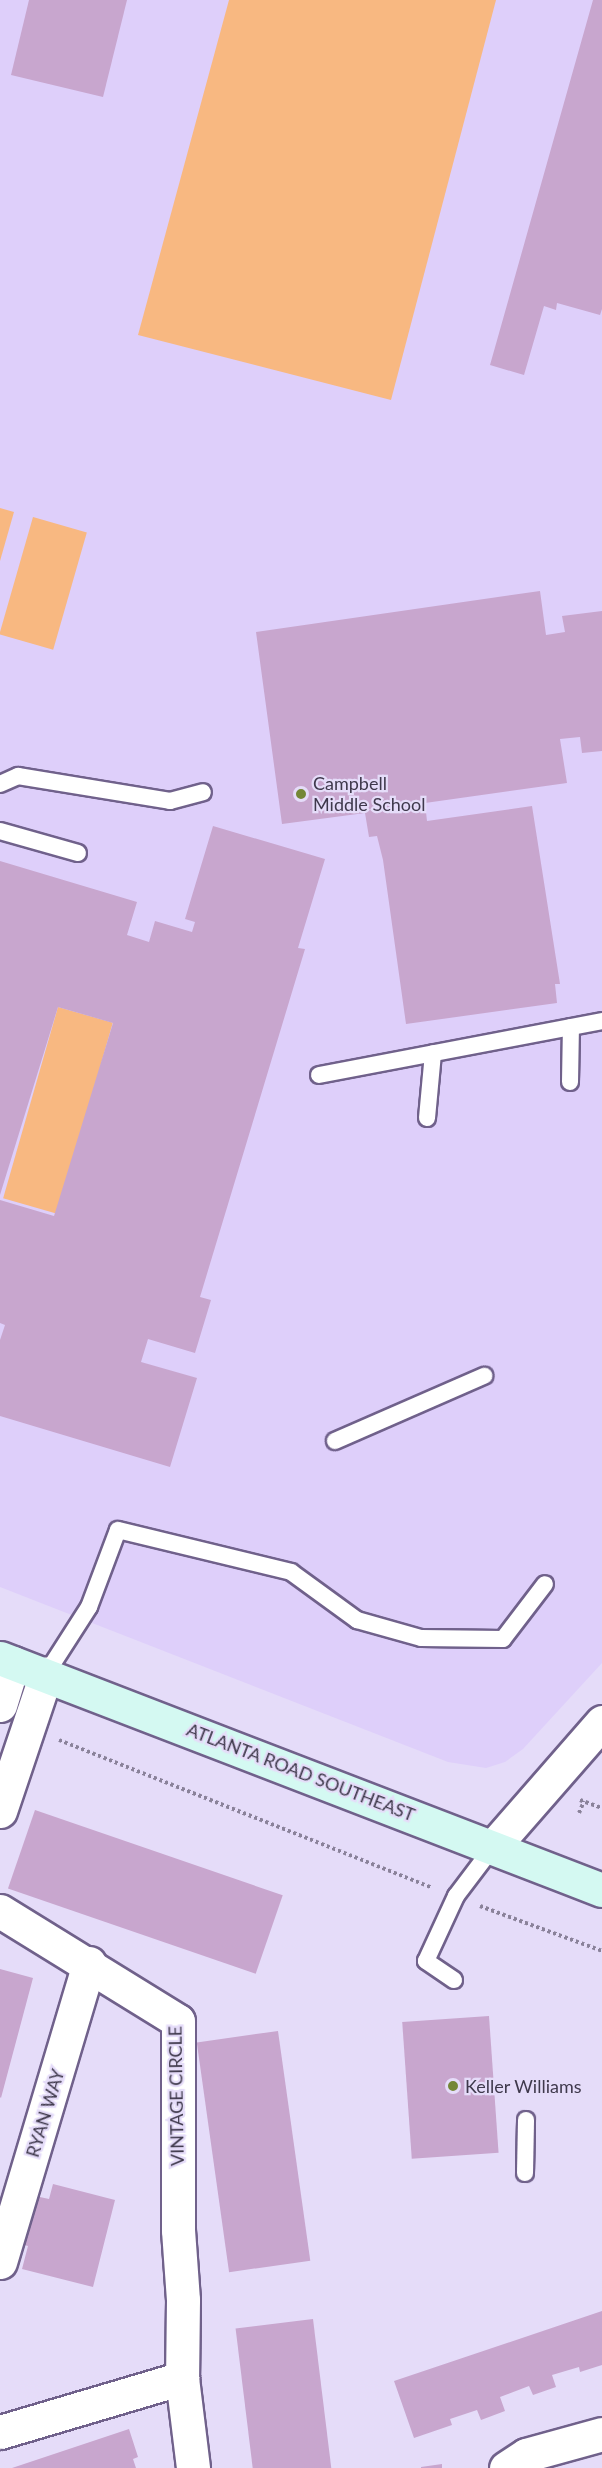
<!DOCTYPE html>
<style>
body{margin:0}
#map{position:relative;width:602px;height:2468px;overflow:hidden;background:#e5dcf9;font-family:Lato,sans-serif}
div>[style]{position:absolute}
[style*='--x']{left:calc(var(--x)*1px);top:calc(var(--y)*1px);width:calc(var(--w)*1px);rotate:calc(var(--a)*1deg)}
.built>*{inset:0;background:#decffa}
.green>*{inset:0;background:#f8b881;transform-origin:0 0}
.building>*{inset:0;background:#c8a6ce;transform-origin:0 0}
.path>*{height:4px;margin-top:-2px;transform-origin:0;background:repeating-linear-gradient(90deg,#8a829a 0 3px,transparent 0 6px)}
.roads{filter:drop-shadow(2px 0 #70618b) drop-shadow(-2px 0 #70618b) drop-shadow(0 2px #70618b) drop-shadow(0 -2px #70618b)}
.service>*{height:16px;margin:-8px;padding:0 8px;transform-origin:8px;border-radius:8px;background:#fff}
.minor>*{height:33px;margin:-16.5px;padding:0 16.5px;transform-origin:16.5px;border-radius:16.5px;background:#fff}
.tertiary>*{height:33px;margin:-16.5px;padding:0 16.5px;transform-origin:16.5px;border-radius:16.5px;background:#fff}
.secondary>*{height:33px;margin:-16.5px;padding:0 16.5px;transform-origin:16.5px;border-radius:16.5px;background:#d4f9f2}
.dots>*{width:16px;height:16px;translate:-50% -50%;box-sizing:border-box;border:3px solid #e5dcf9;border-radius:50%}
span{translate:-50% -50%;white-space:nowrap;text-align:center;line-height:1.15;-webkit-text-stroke:4.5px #e5dcf9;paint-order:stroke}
.poi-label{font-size:18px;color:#3f394c}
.left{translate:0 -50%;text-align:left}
.street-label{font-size:18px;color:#3f394c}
</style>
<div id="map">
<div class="built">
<i style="clip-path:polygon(0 0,602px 0,602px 1663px,523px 1749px,505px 1762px,486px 1768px,448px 1762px,0 1587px)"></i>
</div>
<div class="green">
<i style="clip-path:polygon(229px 0,496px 0,391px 400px,138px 335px)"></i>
<i style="clip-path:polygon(0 508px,14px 512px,0 561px)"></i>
<i style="left:33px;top:517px;width:56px;height:122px;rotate:16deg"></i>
<i style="left:58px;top:1007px;width:57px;height:199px;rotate:16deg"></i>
</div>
<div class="building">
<i style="clip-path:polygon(29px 0,127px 0,103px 97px,11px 75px)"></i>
<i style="clip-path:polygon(593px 0,602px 0,602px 309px,600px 315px,557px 303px,556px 310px,544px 306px,524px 375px,490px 365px)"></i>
<i style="clip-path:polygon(540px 591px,546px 635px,565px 632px,562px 616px,602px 611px,602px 751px,582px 753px,580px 737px,560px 739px,567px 783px,425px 803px,427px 821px,532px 806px,560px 984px,555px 984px,557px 1003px,406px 1024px,383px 860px,377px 836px,369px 837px,365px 813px,282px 824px,256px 632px)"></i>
<i style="clip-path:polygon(213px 826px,325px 859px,298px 948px,305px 949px,200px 1297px,211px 1300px,195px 1353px,148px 1339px,141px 1362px,197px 1378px,170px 1467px,0 1416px,0 1340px,5px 1325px,0 1323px,0 1200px,54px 1216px,113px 1023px,58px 1007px,0 1195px,0 861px,137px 902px,127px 935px,149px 942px,155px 921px,192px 932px,195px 922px,185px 919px)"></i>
<i style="left:35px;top:1810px;width:262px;height:83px;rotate:19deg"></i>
<i style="clip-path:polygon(0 1969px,33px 1978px,1px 2098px,0 2097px)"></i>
<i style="left:489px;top:2016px;width:137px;height:87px;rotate:86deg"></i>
<i style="left:278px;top:2031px;width:232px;height:82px;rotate:82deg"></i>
<i style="clip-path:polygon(53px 2184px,115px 2200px,93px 2287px,22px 2269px,28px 2246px,13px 2242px,26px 2194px,49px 2199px)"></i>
<i style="clip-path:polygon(602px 2311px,602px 2365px,580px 2372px,579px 2367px,552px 2375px,556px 2387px,533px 2395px,529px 2386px,500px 2397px,505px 2411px,481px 2420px,477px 2410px,450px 2419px,452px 2425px,414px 2438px,394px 2381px)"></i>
<i style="left:313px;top:2319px;width:150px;height:78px;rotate:83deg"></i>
<i style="clip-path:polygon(129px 2429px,138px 2457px,133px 2459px,136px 2468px,12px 2468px)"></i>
<i style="clip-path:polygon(442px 2464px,442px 2468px,421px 2468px,421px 2467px)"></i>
</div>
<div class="path">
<i style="--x:59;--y:1740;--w:400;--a:21.6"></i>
<i style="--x:580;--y:1800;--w:23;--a:20"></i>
<i style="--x:579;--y:1813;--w:13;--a:-67"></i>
<i style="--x:480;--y:1906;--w:130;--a:20.2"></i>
</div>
<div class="roads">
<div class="service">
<i style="--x:0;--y:784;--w:20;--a:-24"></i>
<i style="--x:18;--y:776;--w:154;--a:9.3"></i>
<i style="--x:170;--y:801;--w:34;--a:-15"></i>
<i style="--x:0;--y:831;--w:81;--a:15.8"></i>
<i style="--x:319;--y:1075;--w:288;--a:-10.8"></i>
<i style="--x:570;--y:1082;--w:55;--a:-89"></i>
<i style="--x:427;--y:1118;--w:65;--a:-84.7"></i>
<i style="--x:335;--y:1441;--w:163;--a:-23.6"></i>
<i style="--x:46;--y:1674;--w:80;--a:-57.3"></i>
<i style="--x:89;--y:1607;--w:82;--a:-69.4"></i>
<i style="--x:118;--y:1530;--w:178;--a:13.6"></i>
<i style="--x:291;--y:1572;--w:82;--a:36"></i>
<i style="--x:357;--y:1620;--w:66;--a:15.7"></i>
<i style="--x:421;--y:1638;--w:82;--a:0.7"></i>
<i style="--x:503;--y:1639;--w:69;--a:-52.6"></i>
<i style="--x:454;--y:1980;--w:34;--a:-146"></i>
<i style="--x:426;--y:1961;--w:72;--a:-65.2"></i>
<i style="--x:456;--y:1896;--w:61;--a:-52.9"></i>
<i style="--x:525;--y:2173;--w:53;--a:-88.9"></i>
</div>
<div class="minor">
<i style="--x:0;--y:1705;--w:44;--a:-72.8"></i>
<i style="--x:0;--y:1811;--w:145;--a:-71.4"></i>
<i style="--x:0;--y:1911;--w:209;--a:31.7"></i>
<i style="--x:178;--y:2021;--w:209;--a:90"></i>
<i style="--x:178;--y:2230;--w:70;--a:85.9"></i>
<i style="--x:183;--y:2300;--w:78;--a:90.7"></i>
<i style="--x:182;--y:2378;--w:91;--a:83"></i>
<i style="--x:0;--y:2262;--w:312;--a:-73.4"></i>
<i style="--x:0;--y:2432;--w:190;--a:-16.5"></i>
<i style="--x:506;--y:2468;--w:24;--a:-33"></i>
<i style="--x:526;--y:2455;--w:79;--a:-15.4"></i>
</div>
<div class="tertiary">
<i style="--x:493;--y:1847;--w:166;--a:-48.9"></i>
</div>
<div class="secondary">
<i style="--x:0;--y:1658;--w:645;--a:21.08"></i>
</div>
</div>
<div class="dots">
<i style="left:301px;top:794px;background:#748737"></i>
<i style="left:453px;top:2086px;background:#748737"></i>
</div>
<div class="poi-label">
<span class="left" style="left:313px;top:794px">Campbell<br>Middle School</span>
<span class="left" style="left:465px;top:2086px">Keller Williams</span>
</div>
<div class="street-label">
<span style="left:301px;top:1772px;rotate:21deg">ATLANTA ROAD SOUTHEAST</span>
<span style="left:176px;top:2096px;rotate:-91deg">VINTAGE CIRCLE</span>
<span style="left:45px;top:2113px;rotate:-73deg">RYAN WAY</span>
</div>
</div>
